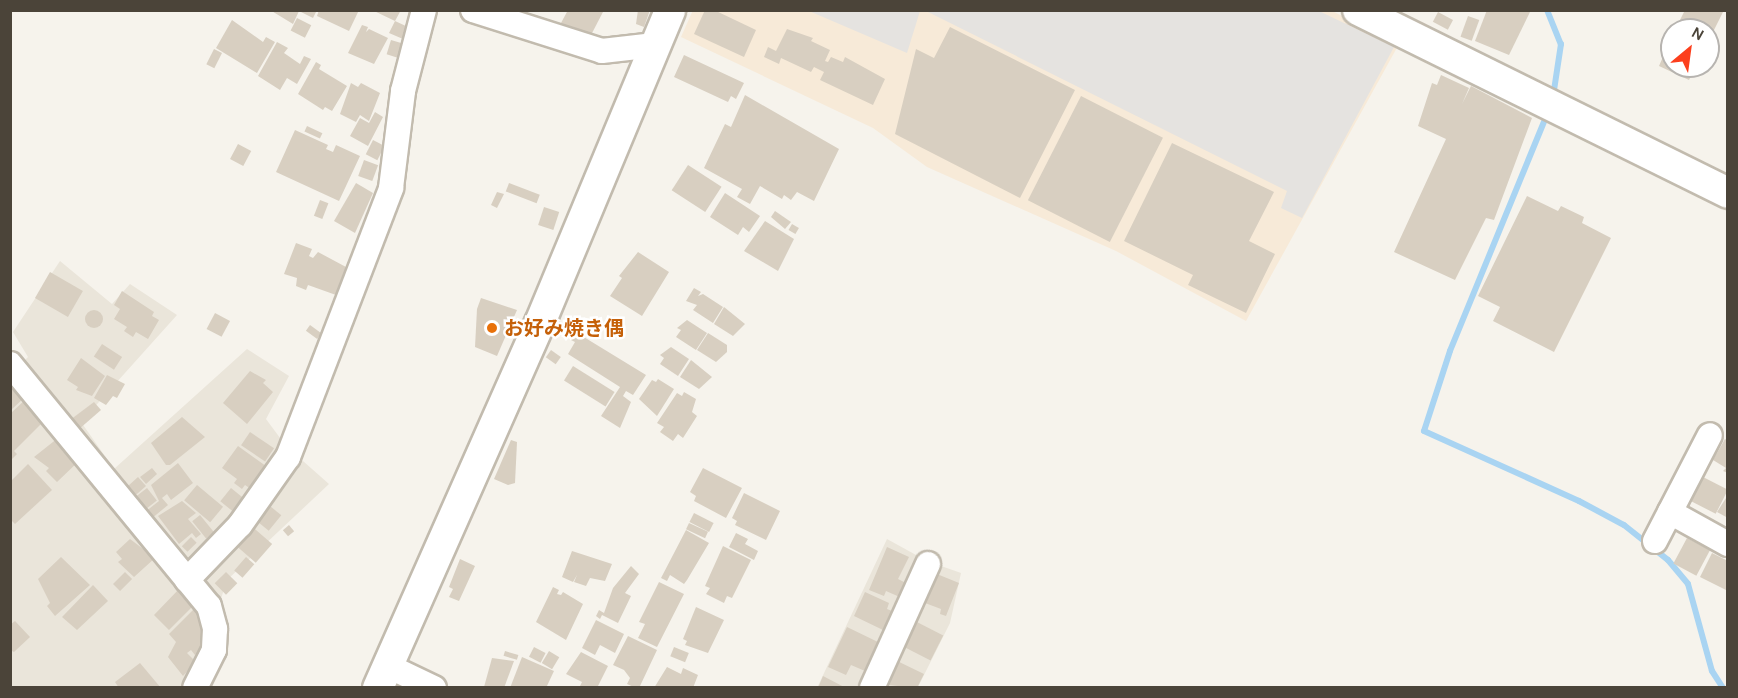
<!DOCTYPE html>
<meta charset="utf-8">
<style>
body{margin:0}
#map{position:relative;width:1738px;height:698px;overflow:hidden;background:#f6f3ec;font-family:Karla,"Noto Sans JP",sans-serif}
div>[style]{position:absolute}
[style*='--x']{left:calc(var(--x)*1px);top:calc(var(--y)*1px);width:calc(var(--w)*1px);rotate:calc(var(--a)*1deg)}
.residential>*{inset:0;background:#eae5da}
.commercial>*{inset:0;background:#f7ead8}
.parking>*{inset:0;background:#e5e3e0}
.stream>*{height:6px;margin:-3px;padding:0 3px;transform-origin:3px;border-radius:3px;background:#a9d4f2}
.building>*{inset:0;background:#d8cfc1;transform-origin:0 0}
.round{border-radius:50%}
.roads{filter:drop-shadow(2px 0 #c2bbae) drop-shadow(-2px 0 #c2bbae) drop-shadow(0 2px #c2bbae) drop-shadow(0 -2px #c2bbae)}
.minor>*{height:24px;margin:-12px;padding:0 12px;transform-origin:12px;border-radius:12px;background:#fff}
.tertiary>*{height:30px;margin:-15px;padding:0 15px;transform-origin:15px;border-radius:15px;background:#fff}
.dots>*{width:16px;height:16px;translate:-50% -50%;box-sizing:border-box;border:3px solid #fff;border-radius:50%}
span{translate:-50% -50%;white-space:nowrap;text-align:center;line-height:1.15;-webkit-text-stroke:5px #fff;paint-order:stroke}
.food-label{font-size:20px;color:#c56008;font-weight:700}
.left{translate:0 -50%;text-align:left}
.frame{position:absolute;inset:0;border:12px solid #4b4439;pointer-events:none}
.north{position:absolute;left:1660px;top:18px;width:60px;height:60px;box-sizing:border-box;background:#fff;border:2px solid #b7b4b0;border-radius:50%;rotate:29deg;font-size:16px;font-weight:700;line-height:24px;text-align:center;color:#4b4439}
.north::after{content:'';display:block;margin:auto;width:21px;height:27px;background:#fc3f1d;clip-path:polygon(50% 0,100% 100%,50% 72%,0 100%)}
</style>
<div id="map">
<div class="residential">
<i style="clip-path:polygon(60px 261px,112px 304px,130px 284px,177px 315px,81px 422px,114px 469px,247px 349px,289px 376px,266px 419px,286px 446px,329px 484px,227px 580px,203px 655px,186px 687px,11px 687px,10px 375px,28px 357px,13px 332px)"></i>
<i style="clip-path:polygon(887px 539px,927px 561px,961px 573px,950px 623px,918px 687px,817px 688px)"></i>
</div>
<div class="commercial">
<i style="clip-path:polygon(693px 10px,1330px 10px,1399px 44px,1246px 321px,1116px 251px,927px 167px,873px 128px,681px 37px)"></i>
</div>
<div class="parking">
<i style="clip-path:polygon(809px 11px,920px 11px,907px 53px)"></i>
<i style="clip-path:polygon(926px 11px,1319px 11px,1394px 47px,1302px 218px,1281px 208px,1287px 191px)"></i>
</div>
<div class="stream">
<i style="--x:1547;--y:10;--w:37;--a:68"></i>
<i style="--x:1561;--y:44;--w:54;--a:98.6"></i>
<i style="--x:1548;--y:112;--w:258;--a:112.3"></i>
<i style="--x:1450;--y:351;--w:84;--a:108"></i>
<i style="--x:1424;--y:431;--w:170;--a:24.3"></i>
<i style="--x:1579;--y:501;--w:51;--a:28.1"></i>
<i style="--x:1624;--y:525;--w:56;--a:38.5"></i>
<i style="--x:1668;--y:560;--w:31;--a:50"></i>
<i style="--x:1688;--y:584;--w:90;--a:74.6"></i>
<i style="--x:1712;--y:671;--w:20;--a:57"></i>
</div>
<div class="building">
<i style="clip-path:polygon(270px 10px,317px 10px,313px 18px,299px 11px,293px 24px)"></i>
<i style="clip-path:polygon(319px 10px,359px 10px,349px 31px,317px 16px)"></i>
<i style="clip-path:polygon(372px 10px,401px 10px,395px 21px,408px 27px,403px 39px,389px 33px,395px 21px)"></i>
<i style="clip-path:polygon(568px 10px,604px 10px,590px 37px,561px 23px)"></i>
<i style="clip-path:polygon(638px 10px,650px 10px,644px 27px,636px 24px)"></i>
<i style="clip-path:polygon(705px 10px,714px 10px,756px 30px,744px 57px,694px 34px)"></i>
<i style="clip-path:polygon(1487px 10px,1531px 10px,1509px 55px,1475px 41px)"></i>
<i style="clip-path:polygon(1685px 10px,1724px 10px,1708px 42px,1708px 30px,1675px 30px)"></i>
<i style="left:1438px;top:12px;width:17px;height:11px;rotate:28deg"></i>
<i style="left:1468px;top:16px;width:12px;height:22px;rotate:20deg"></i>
<i style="left:297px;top:18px;width:16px;height:14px;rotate:27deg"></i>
<i style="clip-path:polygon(232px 20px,263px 42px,266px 37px,275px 42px,257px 73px,216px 48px)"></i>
<i style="clip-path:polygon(362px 25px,368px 27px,366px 32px,369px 29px,388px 38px,374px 64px,348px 53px)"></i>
<i style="clip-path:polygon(950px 27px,1075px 90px,1020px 198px,895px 134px,916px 49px,934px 58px)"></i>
<i style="clip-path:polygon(787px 29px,813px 38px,811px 41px,830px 50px,825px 61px,828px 62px,831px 57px,843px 62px,845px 57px,885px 79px,873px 105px,820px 80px,824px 72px,814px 67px,811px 72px,781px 58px,779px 64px,764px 57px,768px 47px,776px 51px)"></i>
<i style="clip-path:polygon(1672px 36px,1672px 66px,1696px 66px,1689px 80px,1659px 66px)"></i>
<i style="left:391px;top:40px;width:14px;height:15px;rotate:17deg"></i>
<i style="clip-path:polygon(277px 42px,288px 48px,284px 53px,300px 64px,304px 56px,311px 59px,297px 84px,287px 78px,280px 90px,258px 76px)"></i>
<i style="left:214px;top:49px;width:9px;height:17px;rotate:27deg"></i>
<i style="clip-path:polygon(684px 55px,744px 83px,736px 99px,731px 96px,728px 102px,674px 77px)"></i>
<i style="clip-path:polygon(316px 62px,321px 65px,319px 69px,347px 86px,332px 111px,325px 107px,323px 110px,298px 94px)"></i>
<i style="clip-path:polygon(1441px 75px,1469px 88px,1462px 104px,1471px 86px,1532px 118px,1494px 220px,1486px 218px,1455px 280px,1394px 252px,1446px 139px,1418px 126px,1432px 83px,1437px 85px)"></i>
<i style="clip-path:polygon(351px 83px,358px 87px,361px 83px,380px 93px,369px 121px,360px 115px,356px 122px,340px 114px)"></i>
<i style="clip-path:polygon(745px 95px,839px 149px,814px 201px,797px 192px,791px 200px,784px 195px,782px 199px,760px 186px,750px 204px,737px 197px,742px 189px,704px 168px,725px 124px,731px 127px)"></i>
<i style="left:1081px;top:96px;width:92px;height:117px;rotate:27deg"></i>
<i style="clip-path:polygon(375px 112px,383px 117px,368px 146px,350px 136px,360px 118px,369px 123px)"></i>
<i style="left:307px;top:126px;width:17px;height:6px;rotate:25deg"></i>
<i style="clip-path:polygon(295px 130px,328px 145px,326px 149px,333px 152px,336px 145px,360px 156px,339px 201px,276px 172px)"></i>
<i style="left:373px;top:140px;width:13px;height:16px;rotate:27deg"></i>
<i style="clip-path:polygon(1172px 143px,1274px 192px,1249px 241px,1275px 254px,1246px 313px,1188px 285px,1193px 275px,1124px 241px)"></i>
<i style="left:238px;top:144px;width:15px;height:17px;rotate:28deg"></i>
<i style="left:364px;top:160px;width:15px;height:17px;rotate:20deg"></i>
<i style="left:688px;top:165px;width:40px;height:30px;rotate:33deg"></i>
<i style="clip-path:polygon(356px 183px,373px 193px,355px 233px,334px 221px)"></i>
<i style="left:509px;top:183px;width:33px;height:9px;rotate:21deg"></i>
<i style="clip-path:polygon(497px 192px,504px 194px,497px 208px,491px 205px)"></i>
<i style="clip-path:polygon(725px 193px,760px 216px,749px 232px,743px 227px,738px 235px,710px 217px)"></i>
<i style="clip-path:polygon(1527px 196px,1558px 211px,1561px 206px,1584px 217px,1582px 223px,1611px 238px,1554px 352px,1493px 321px,1500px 307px,1478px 296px)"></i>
<i style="left:320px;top:200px;width:9px;height:17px;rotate:21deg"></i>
<i style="left:544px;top:207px;width:16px;height:19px;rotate:18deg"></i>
<i style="clip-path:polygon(775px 211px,791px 222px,785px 229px,771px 217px)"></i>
<i style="clip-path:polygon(765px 221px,794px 239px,778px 271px,744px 251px)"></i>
<i style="left:792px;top:224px;width:8px;height:7px;rotate:30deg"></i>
<i style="clip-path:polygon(296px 243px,312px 249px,309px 256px,313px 258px,318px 252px,346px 267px,336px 295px,308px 285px,306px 290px,296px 286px,297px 278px,284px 274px)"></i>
<i style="clip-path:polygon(638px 252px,669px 272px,642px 316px,610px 296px,622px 278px,619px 276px)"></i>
<i style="left:50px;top:272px;width:38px;height:30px;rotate:30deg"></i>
<i style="clip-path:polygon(694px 288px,701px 292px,698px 296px,703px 294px,723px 307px,713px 323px,693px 310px,697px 305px,686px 301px)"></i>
<i style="clip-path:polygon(122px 291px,154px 312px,152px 316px,159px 320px,148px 339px,136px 332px,133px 337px,124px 331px,127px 327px,114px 319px,120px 309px,114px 305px)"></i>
<i style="clip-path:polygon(481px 298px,517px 310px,497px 356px,475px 347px,477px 309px)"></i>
<i style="clip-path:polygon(724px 307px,745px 324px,733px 336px,714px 324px)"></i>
<i class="round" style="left:85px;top:310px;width:18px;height:18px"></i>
<i style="left:215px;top:313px;width:17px;height:18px;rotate:28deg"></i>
<i style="clip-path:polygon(687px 320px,707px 333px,696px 350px,676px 337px,681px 330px,677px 328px)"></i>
<i style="left:562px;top:322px;width:13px;height:12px;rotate:32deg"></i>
<i style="left:310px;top:325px;width:14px;height:7px;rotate:36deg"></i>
<i style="clip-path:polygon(574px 331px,646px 375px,633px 395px,626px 391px,623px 396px,631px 402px,620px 428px,601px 416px,620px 387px,568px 354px,575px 342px,569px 339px)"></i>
<i style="clip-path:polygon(708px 333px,727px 345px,727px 352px,716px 362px,697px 350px)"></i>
<i style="left:102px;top:344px;width:24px;height:15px;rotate:33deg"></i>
<i style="clip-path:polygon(671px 347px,689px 359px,678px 376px,660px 364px,664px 358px,660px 355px)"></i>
<i style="left:551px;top:350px;width:12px;height:9px;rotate:35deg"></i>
<i style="clip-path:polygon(81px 358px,105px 376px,92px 396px,76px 390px,78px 387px,67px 380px)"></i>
<i style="clip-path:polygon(691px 360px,712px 377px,699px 389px,680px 377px)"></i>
<i style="left:573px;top:366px;width:49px;height:17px;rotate:32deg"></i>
<i style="clip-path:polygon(250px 371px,266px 380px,263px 383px,273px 392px,247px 424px,223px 403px)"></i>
<i style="clip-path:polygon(107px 375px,125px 384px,117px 398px,113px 396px,106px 405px,94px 398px)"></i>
<i style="clip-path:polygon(658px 379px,674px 389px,657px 416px,639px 399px,652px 380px,656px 382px)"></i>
<i style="clip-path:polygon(13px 383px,26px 396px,10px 411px,10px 385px)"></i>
<i style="clip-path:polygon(684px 392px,696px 399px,692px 412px,697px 416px,683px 438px,678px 434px,673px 441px,660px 432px,664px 427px,657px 423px,677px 393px,682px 396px)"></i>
<i style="clip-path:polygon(27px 398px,47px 418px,14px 451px,17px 454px,10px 461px,10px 414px)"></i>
<i style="clip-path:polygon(94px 402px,101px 410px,78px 430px,70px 420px)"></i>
<i style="clip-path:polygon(182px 417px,205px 437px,170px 465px,166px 465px,151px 443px)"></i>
<i style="left:250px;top:432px;width:29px;height:16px;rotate:34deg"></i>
<i style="clip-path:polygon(58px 438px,80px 460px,57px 482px,46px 471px,49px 468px,34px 457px)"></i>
<i style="clip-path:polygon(1725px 439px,1728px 441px,1728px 473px,1723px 471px,1726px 468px,1713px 460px)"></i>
<i style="clip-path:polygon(511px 440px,517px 442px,515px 483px,508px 485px,494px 479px)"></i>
<i style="clip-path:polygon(238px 446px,270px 469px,254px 491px,245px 485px,242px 489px,234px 483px,237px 479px,222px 468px)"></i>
<i style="clip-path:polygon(178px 463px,193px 483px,171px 500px,167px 494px,162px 498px,168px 505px,151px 519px,145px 512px,159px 501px,151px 485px)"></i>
<i style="clip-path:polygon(28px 464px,52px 490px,15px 524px,10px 519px,10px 482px)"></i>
<i style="clip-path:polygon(152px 468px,157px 474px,146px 484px,140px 477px)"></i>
<i style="clip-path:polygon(703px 468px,742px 488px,726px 518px,694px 501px,696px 496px,690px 492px)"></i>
<i style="left:138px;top:477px;width:12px;height:16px;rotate:48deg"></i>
<i style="left:1703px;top:477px;width:28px;height:27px;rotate:27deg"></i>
<i style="left:197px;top:485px;width:34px;height:20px;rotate:40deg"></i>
<i style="left:147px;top:488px;width:16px;height:16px;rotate:52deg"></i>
<i style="left:231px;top:488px;width:21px;height:17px;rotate:39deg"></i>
<i style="clip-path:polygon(744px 493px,780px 511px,766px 540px,735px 525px,737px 521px,732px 518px)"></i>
<i style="clip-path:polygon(1728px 495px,1728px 518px,1717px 512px)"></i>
<i style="clip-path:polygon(182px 501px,196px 513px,188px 519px,201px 534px,196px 538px,192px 533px,179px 544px,158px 516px)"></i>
<i style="left:265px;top:502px;width:21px;height:20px;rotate:39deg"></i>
<i style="left:694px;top:513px;width:22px;height:10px;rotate:27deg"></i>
<i style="left:200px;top:515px;width:22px;height:10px;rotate:51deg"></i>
<i style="left:248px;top:523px;width:32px;height:25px;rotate:41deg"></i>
<i style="left:689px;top:523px;width:21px;height:7px;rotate:25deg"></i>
<i style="left:289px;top:525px;width:8px;height:8px;rotate:50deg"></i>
<i style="clip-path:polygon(686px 530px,709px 543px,687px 580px,684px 584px,670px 575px,667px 581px,661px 578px)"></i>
<i style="clip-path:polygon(736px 533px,748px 539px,745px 544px,758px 551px,754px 560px,729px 547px)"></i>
<i style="left:191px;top:537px;width:8px;height:13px;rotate:45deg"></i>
<i style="left:1687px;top:538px;width:26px;height:29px;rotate:28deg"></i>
<i style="clip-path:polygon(130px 539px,155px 558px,134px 577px,118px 562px,122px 559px,116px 552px)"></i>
<i style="clip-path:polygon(723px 546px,751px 560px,732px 598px,727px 596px,724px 603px,706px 594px,710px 588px,705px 586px)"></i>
<i style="clip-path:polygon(887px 547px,909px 557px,898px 579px,908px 584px,902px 598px,886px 591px,884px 596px,869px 590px)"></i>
<i style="clip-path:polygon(572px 551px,612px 564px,605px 581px,590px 578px,586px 586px,574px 582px,577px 575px,573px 582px,562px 577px)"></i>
<i style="clip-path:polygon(1712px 553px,1728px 561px,1728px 591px,1700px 577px)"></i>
<i style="clip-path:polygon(61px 557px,90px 585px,55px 616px,47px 606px,50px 603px,38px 579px)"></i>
<i style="left:246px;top:557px;width:11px;height:18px;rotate:41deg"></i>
<i style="clip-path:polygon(460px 559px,475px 566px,459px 601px,449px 597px,453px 589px,449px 587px)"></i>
<i style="clip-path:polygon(631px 566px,639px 574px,625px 593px,631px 596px,618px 623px,602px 615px,600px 619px,596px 616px,599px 610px,604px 613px,613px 588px)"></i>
<i style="left:125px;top:572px;width:10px;height:17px;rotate:45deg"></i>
<i style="left:226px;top:572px;width:16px;height:16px;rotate:45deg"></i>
<i style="clip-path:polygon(937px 574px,959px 583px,946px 616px,940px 614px,941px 609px,925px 603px)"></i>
<i style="clip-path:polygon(659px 582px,684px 594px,657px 647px,638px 638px,645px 624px,639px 622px)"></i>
<i style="clip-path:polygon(93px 585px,108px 601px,77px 630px,62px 617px)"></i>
<i style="clip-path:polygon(553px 587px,559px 590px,557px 594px,561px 595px,563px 592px,583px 604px,566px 640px,536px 622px)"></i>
<i style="clip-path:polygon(180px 588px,190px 598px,186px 601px,192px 607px,169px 630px,154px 615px)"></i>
<i style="clip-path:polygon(865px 592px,889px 603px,887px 609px,892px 611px,883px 630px,854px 616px)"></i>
<i style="clip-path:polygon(198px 605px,207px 633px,200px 641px,205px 645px,195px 655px,191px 650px,187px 653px,196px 662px,183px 676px,168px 657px,176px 642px,169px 634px)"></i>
<i style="clip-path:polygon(696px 607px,724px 620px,708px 653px,685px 645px,687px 641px,683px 639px)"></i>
<i style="clip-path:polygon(596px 620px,624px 634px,615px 653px,600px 645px,595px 655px,582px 648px)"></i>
<i style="left:913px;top:620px;width:34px;height:28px;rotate:27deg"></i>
<i style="clip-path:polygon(15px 621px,30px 637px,14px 652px,10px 650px,10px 625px)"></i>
<i style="clip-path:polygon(847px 627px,880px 643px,868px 669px,865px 671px,851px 665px,846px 675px,828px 667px)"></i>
<i style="clip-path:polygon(628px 636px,657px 650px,640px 686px,636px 688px,627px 684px,630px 678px,624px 670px,613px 665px)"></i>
<i style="left:534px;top:647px;width:13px;height:11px;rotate:27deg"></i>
<i style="left:674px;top:647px;width:16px;height:10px;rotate:22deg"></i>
<i style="left:505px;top:651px;width:14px;height:5px;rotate:17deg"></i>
<i style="left:549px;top:651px;width:12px;height:14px;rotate:31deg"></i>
<i style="clip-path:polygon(581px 652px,608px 666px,597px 688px,579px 688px,582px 682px,566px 674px)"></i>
<i style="clip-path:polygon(522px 657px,554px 671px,546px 688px,510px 688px)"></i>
<i style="clip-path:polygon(492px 658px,514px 661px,504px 688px,484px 687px)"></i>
<i style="clip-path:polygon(891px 658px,924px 674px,917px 688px,879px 684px)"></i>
<i style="clip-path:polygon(140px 663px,161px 688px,119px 688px,115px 682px)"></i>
<i style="clip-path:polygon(667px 667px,681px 674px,683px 668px,698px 675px,693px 688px,654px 688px)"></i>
<i style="clip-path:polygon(823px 676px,846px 688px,818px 688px)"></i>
</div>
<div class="roads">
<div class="minor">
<i style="--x:473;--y:10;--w:135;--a:17.6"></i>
<i style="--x:602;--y:51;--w:53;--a:-6.5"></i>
<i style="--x:10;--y:364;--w:313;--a:50.6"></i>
<i style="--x:209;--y:606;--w:24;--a:75"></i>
<i style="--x:215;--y:629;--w:21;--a:93"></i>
<i style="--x:214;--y:650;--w:42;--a:116.6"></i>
<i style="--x:1670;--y:512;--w:66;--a:28.9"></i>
<i style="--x:1655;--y:541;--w:119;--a:-62.6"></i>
<i style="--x:187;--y:580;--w:76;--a:-46.1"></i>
<i style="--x:240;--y:525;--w:83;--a:-54.8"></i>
<i style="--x:288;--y:457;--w:288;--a:-69"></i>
<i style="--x:391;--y:188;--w:98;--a:-82.9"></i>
<i style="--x:403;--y:91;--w:84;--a:-75.5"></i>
<i style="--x:388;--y:666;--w:51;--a:25.6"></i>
<i style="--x:872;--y:688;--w:136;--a:-65.7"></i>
</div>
<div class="tertiary">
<i style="--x:1358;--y:10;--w:413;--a:26.3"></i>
<i style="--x:378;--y:688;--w:399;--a:-66.1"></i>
<i style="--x:540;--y:323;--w:339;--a:-67.4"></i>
</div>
</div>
<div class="dots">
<i style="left:492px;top:328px;background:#e8710a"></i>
</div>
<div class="food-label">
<span class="left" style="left:504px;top:328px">お好み焼き偶</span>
</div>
<div class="frame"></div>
<div class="north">N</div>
</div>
